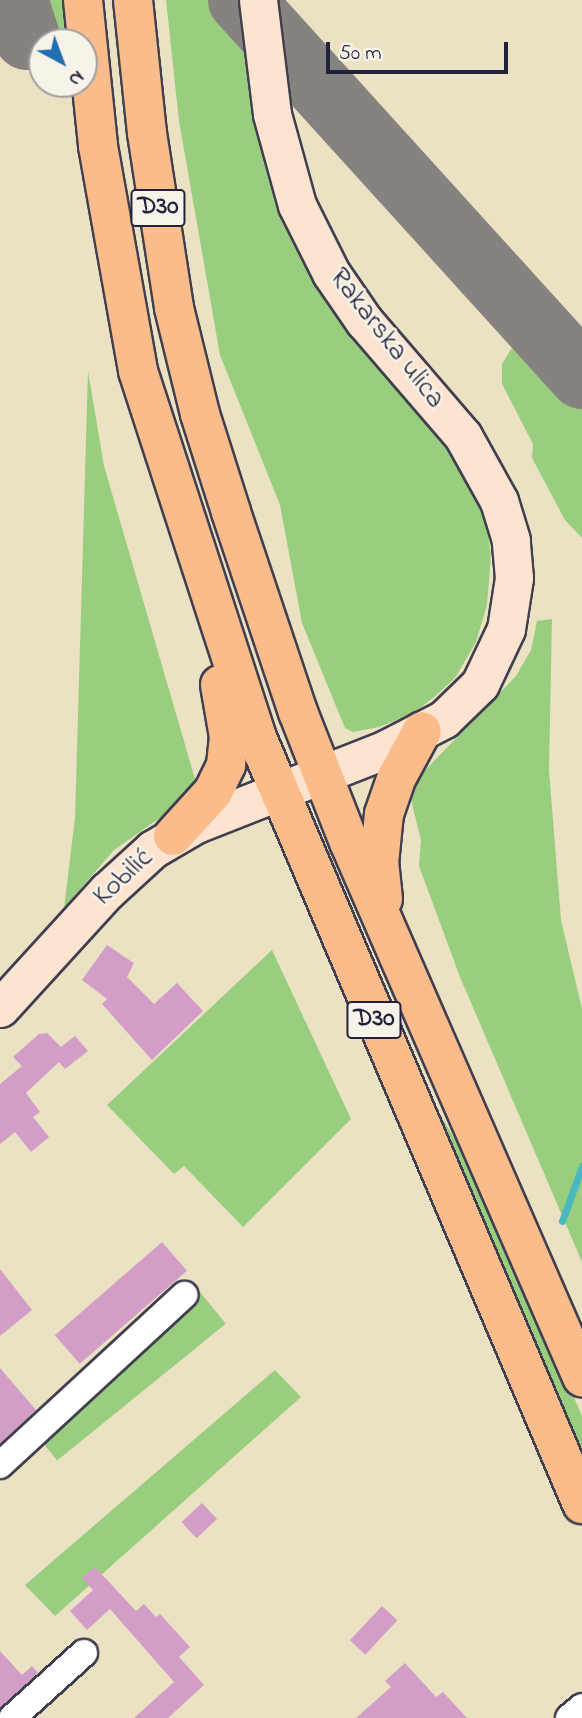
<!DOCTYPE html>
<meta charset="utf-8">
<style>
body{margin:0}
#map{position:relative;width:582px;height:1718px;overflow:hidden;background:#ebe2c3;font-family:"Indie Flower",sans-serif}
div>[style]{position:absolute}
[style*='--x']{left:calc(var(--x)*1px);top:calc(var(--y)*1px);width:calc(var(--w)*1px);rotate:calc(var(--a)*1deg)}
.green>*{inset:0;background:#99ce7f;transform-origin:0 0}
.stream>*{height:7px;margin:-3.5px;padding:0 3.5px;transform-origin:3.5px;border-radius:3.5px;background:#49b8c0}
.taxiway>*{height:66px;margin:-33px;padding:0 33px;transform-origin:33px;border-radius:33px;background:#86827f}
.building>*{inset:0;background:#d29ec7;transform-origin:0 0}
.roads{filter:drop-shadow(2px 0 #403f4f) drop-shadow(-2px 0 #403f4f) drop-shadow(0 2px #403f4f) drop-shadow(0 -2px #403f4f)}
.street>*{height:26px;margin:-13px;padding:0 13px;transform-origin:13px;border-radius:13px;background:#fff}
.secondary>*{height:37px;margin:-18.5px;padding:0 18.5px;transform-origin:18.5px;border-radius:18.5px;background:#fde4d1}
.primary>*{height:38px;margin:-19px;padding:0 19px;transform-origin:19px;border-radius:19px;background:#fabc8b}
span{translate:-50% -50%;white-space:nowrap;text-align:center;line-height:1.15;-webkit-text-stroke:5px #f7f3e8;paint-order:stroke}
.shield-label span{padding:2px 5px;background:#f7f3e8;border:2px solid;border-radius:5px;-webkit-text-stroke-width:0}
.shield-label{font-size:26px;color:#22223b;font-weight:700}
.street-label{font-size:28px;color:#22223b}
.north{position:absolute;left:28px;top:28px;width:70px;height:70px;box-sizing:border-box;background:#f7f3e8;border:2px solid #a29fa3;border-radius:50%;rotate:139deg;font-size:19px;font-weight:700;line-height:28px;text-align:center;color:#22223b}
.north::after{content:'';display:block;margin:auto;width:24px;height:32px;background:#1f6fb2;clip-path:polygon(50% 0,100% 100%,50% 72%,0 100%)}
.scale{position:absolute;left:326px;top:42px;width:182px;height:32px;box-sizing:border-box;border:4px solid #22223b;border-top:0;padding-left:9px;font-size:21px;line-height:24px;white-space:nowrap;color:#22223b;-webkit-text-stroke:5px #f7f3e8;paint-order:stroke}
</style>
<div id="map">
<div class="green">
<i style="clip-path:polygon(35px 0,67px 0,70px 42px,46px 42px)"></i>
<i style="clip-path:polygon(166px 0,218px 0,247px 32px,255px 115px,268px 178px,286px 223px,460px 468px,486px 519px,491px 555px,487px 605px,476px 642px,455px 678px,433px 698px,412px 714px,379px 727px,353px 732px,345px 728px,302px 623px,280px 505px,220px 355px,179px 121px)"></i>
<i style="clip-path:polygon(518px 338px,582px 407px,582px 538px,565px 520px,532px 458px,533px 444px,502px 384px,502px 364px)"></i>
<i style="clip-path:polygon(88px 371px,104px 466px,195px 779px,191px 796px,114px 850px,64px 908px,75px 818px)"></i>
<i style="clip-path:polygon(552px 619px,549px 770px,561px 920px,582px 1009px,582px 1262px,460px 977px,419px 866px,421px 840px,408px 788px,516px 676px,531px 650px,537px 621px)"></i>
<i style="clip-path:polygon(365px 948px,431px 1099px,482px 1185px,582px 1416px,582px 1465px)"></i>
<i style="clip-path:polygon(272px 950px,351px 1119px,243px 1227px,184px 1166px,174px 1174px,107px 1105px)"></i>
<i style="left:200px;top:1292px;width:41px;height:217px;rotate:51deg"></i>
<i style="clip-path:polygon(275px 1370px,301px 1397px,55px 1616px,25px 1585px)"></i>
</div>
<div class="stream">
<i style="--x:562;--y:1221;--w:59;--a:-70"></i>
</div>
<div class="taxiway">
<i style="--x:15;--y:0;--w:39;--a:72"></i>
<i style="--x:241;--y:0;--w:508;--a:47.79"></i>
</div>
<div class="building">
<i style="clip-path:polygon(107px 945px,134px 963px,127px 977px,154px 1004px,177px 983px,203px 1011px,152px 1060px,102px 1004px,107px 999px,82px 980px)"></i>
<i style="clip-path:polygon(47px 1033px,61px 1047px,75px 1036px,88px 1051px,65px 1069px,59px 1062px,26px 1093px,40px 1112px,33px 1117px,49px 1137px,31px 1152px,15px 1132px,0 1144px,0 1084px,22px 1066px,13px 1057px,39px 1034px)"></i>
<i style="left:162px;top:1242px;width:38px;height:142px;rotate:49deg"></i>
<i style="clip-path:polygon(0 1269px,32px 1310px,0 1336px)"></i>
<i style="clip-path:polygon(0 1368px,36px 1410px,0 1444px)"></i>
<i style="left:202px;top:1503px;width:22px;height:28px;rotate:47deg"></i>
<i style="clip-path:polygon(95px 1567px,136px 1611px,144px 1604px,156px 1617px,160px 1614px,190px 1647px,179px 1657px,204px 1685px,168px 1718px,134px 1718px,174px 1682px,110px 1609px,87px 1630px,70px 1611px,93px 1590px,82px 1578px)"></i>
<i style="left:382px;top:1606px;width:21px;height:47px;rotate:43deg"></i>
<i style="clip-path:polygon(0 1651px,22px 1675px,32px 1666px,38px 1673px,0 1708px)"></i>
<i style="clip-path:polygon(405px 1663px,436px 1697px,443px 1692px,467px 1718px,356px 1718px,391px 1687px,385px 1681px)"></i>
</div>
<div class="roads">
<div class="street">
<i style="--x:0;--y:1465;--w:251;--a:-42.7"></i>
<i style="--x:12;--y:1718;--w:97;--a:-42.1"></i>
<i style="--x:569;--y:1718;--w:17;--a:-40"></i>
</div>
<div class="secondary">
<i style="--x:0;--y:1008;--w:159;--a:-47.6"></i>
<i style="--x:107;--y:891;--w:62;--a:-42.4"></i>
<i style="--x:153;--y:849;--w:50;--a:-30.2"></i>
<i style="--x:196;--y:824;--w:204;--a:-21.5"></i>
<i style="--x:386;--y:749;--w:65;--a:-27.3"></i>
<i style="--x:444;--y:719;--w:50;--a:-44.2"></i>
<i style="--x:480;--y:684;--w:61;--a:-64.7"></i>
<i style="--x:506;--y:629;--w:52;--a:-81.1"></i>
<i style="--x:514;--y:578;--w:38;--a:-95"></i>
<i style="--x:511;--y:540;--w:41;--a:-107.1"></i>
<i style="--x:499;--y:501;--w:74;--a:-119"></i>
<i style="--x:463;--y:436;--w:152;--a:-130.7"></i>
<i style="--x:364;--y:321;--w:58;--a:-124.5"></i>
<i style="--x:331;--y:273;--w:76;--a:-116.6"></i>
<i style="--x:297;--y:205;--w:94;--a:-105.4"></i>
<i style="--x:272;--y:114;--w:115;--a:-97"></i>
</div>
<div class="primary">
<i style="--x:83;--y:0;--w:147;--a:84.1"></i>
<i style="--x:98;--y:146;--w:229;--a:79.9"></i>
<i style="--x:138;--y:371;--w:388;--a:72"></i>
<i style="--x:258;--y:740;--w:830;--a:67.02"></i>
<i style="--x:133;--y:0;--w:134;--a:84"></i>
<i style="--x:147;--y:133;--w:177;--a:81.2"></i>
<i style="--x:174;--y:308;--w:109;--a:76.2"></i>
<i style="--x:200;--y:414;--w:103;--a:72.4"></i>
<i style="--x:231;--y:512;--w:211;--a:71.5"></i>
<i style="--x:298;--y:712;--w:140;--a:68.6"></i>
<i style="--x:349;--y:842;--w:584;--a:66.47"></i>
<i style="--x:173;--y:836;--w:59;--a:-47.7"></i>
<i style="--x:213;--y:792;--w:30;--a:-64"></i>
<i style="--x:226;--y:765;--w:28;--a:-84"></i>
<i style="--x:229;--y:737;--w:53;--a:-99.8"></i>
<i style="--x:383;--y:899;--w:36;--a:-96"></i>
<i style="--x:379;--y:863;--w:49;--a:-84.2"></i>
<i style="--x:384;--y:814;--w:39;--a:-71"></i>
<i style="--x:397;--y:777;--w:52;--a:-61.5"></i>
</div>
</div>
<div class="shield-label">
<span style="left:158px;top:208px">D30</span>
<span style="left:374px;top:1020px">D30</span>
</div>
<div class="street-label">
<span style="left:386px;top:339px;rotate:52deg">Rakarska ulica</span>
<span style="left:124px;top:878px;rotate:-43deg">Kobilić</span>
</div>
<div class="north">N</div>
<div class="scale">50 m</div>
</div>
